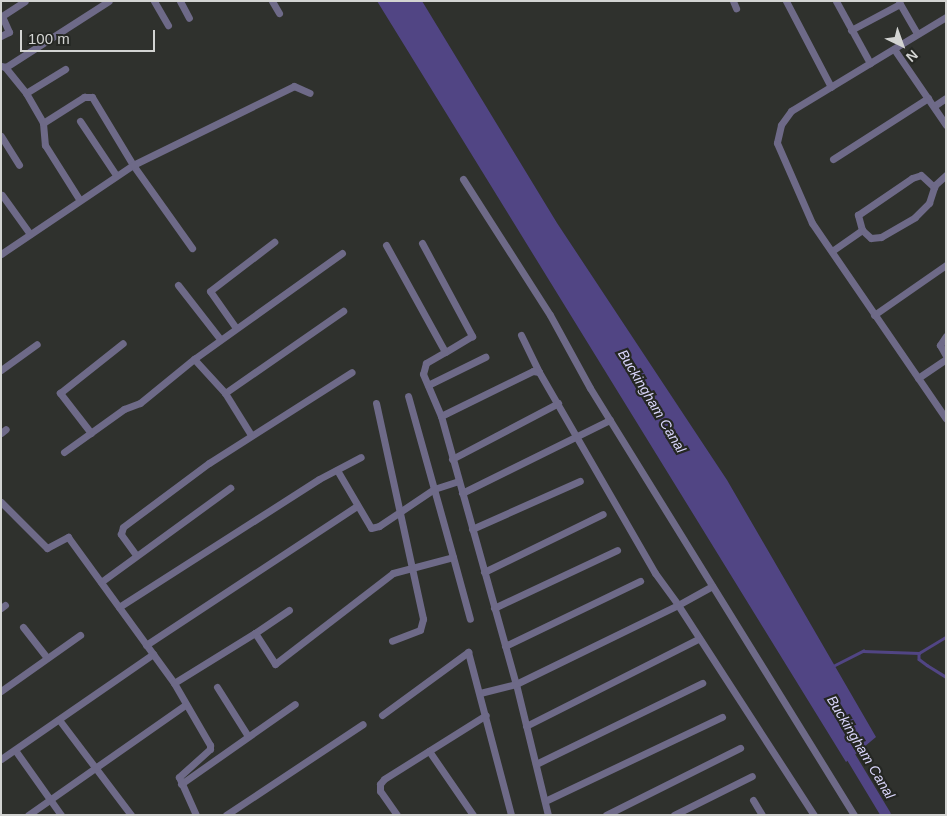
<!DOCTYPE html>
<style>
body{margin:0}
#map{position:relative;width:947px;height:816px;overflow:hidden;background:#2f312d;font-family:Helvetica,sans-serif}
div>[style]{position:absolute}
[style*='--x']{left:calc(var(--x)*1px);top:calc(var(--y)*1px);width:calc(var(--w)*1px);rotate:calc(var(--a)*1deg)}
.water>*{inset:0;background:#514584}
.stream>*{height:2.5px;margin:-1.25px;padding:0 1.25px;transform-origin:1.25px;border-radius:1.25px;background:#514584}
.canal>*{height:10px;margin:-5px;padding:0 5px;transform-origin:5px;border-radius:5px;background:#514584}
.minor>*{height:7px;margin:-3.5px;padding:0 3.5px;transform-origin:3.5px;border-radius:3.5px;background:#6e6a88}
span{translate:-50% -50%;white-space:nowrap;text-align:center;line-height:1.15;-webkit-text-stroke:4.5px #252723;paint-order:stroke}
.water-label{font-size:14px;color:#dbd7fd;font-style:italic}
.frame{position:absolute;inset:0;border:2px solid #d3d4d2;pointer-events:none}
.north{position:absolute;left:877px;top:20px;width:50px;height:50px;-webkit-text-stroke:4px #252723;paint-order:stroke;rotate:138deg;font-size:14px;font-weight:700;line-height:20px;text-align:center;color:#d3d4d2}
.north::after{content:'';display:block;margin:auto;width:18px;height:22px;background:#d3d4d2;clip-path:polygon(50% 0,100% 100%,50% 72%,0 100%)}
.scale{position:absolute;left:20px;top:30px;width:135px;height:22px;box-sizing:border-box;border:2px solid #d3d4d2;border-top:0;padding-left:6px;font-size:15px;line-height:18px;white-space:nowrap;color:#d3d4d2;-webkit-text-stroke:4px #252723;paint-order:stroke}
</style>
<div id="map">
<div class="water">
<i style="clip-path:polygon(377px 1px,422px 1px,557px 223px,727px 480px,876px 737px,846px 762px)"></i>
</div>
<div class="stream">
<i style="--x:919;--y:653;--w:6;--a:90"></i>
<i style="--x:919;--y:659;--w:10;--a:37"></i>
<i style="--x:927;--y:665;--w:22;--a:32"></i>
<i style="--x:833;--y:666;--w:34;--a:-27"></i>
<i style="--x:863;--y:651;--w:56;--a:2"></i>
<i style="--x:919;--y:653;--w:31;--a:-31"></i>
</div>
<div class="canal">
<i style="--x:845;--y:747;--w:79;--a:58.9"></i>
</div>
<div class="minor">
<i style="--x:154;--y:1;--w:28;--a:60"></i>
<i style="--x:180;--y:1;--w:19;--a:62"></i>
<i style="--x:272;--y:1;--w:14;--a:60"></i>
<i style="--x:733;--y:1;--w:8;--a:67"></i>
<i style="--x:786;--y:1;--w:97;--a:62.4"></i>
<i style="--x:836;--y:1;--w:71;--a:61.3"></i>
<i style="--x:900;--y:4;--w:34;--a:60"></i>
<i style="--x:946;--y:17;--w:181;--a:148.8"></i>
<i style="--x:791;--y:111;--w:17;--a:126"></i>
<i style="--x:781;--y:125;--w:18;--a:103"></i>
<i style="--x:777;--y:143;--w:87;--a:66.4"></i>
<i style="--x:812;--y:223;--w:237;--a:55.6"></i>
<i style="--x:851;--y:30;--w:55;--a:-28"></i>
<i style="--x:900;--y:4;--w:3;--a:-108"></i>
<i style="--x:1;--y:36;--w:9;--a:-27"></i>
<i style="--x:9;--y:32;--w:17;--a:-114"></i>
<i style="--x:2;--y:16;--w:27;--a:-33"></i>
<i style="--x:894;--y:49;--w:92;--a:55.6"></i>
<i style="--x:1;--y:66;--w:5;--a:11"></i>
<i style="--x:6;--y:67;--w:122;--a:-32.7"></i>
<i style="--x:5;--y:67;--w:33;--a:51"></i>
<i style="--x:26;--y:93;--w:34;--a:60"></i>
<i style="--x:43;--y:123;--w:22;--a:85"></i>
<i style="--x:45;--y:145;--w:64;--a:57.8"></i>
<i style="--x:26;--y:93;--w:46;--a:-31.6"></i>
<i style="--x:934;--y:106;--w:14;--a:-34"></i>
<i style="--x:80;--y:121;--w:65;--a:56.3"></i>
<i style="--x:43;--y:123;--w:49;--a:-32.4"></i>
<i style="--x:84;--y:97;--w:8;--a:0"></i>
<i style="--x:92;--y:97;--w:79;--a:58.9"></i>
<i style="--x:133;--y:165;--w:102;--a:54.6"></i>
<i style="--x:1;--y:136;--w:34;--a:58"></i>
<i style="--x:833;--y:159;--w:113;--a:-32.7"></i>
<i style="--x:463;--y:179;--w:161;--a:57.4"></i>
<i style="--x:550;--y:315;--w:83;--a:61.3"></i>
<i style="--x:590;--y:388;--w:502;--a:58.27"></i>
<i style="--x:2;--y:195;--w:48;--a:54.3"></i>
<i style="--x:862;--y:230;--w:16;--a:-105"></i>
<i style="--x:858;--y:215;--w:65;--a:-34.4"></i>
<i style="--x:912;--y:178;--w:9;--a:-18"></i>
<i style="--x:921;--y:175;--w:18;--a:43"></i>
<i style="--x:422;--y:243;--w:106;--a:61.7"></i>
<i style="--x:472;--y:336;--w:31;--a:149"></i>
<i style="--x:386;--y:245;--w:122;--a:61.1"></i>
<i style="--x:445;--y:352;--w:22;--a:150"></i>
<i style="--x:426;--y:363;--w:11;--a:105"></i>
<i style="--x:423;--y:374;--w:46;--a:66.8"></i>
<i style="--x:441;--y:416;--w:278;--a:74.4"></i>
<i style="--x:516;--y:684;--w:135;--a:76.3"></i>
<i style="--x:832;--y:251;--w:37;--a:-35"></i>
<i style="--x:862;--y:230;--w:12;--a:42"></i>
<i style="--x:871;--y:238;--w:10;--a:-6"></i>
<i style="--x:881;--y:237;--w:39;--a:-30"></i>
<i style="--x:915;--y:217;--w:20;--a:-45"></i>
<i style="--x:929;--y:203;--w:19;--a:-72"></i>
<i style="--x:935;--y:185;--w:15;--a:-42"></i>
<i style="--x:1;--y:254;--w:159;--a:-34"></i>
<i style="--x:133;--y:165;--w:179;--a:-26.1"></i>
<i style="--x:294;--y:86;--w:17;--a:24"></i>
<i style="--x:178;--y:285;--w:68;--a:52.1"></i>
<i style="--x:874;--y:315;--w:88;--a:-34.8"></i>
<i style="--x:236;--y:328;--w:45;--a:-125.1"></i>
<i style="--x:210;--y:291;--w:81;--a:-37.4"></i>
<i style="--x:521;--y:335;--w:41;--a:64.1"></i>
<i style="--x:946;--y:336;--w:11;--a:124"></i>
<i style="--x:940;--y:345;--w:13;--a:61"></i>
<i style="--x:194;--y:359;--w:46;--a:47.6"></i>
<i style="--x:225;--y:393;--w:49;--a:58.2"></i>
<i style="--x:1;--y:370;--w:44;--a:-35.8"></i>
<i style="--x:918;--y:378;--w:34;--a:-34"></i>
<i style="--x:428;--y:385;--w:64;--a:-26.2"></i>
<i style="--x:225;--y:393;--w:144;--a:-34.8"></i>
<i style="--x:376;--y:403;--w:221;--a:77.7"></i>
<i style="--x:423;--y:619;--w:11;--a:105"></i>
<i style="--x:420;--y:630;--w:30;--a:159"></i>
<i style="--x:441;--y:416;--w:102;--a:-26.1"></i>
<i style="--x:533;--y:371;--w:6;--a:9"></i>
<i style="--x:539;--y:372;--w:232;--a:60"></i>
<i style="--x:655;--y:573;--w:39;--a:54"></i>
<i style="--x:678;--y:605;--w:39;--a:-29"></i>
<i style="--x:1;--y:433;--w:6;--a:-39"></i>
<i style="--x:91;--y:433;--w:51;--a:-127.8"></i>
<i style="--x:60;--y:393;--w:80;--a:-38.4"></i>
<i style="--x:64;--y:452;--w:74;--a:-35.6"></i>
<i style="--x:124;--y:409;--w:17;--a:-21"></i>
<i style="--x:140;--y:403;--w:70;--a:-39.2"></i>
<i style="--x:194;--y:359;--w:182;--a:-35.6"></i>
<i style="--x:452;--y:459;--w:120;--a:-27.8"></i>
<i style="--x:337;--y:470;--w:67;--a:59.6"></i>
<i style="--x:371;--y:528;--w:8;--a:-14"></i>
<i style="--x:379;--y:526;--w:66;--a:-33.9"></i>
<i style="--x:434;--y:489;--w:26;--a:-18"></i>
<i style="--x:462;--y:493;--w:165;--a:-26.3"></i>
<i style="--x:1;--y:502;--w:65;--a:45"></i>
<i style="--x:47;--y:548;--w:24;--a:-28"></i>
<i style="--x:68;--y:537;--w:180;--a:54"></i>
<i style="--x:174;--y:683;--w:72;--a:59.9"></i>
<i style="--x:210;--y:745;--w:4;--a:90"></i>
<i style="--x:210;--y:749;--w:42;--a:137.9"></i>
<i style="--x:179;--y:777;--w:42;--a:65.9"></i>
<i style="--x:472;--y:529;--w:118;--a:-24"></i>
<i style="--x:136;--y:555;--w:26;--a:-126"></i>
<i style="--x:121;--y:534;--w:7;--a:-74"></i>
<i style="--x:123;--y:527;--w:107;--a:-36.7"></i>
<i style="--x:209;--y:463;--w:169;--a:-32.5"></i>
<i style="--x:453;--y:557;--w:64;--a:74.7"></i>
<i style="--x:484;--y:572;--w:132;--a:-26"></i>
<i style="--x:101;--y:582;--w:160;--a:-36.1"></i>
<i style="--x:119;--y:607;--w:237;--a:-32.6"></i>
<i style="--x:319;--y:479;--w:47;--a:-27.6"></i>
<i style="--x:1;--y:608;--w:5;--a:-37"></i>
<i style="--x:494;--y:608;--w:136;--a:-25.2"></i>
<i style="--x:23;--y:627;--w:39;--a:52"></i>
<i style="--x:255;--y:633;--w:41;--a:-34.1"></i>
<i style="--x:146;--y:645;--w:253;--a:-33.4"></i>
<i style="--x:505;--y:646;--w:150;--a:-25.7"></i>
<i style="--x:174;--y:683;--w:95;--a:-31.7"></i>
<i style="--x:255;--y:633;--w:37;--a:57"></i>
<i style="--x:275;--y:664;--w:149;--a:-37.6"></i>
<i style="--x:393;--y:573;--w:62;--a:-14.9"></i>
<i style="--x:453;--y:557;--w:167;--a:-105.6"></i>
<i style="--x:217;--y:687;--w:58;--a:57.7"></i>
<i style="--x:1;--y:691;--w:97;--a:-35.3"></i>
<i style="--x:480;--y:693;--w:37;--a:-14"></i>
<i style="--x:516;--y:684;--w:180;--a:-26"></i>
<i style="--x:678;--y:605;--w:250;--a:57.1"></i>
<i style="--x:382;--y:715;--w:107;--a:-36.2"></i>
<i style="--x:468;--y:652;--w:169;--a:75.2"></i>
<i style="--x:60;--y:721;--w:118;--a:52.9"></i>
<i style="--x:526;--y:726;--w:193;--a:-26.8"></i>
<i style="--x:15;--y:750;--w:80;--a:54.7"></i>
<i style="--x:429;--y:751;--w:78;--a:55.5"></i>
<i style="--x:1;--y:759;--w:185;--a:-34.6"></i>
<i style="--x:536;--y:764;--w:185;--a:-26"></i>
<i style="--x:181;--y:784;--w:139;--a:-35.1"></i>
<i style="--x:753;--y:800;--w:17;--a:59"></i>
<i style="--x:545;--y:801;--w:196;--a:-25.4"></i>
<i style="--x:28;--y:815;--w:192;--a:-35"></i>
<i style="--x:226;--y:815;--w:164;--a:-33.6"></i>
<i style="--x:397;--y:815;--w:29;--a:-125"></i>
<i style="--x:380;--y:791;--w:7;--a:-90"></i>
<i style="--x:380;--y:784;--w:6;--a:-51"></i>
<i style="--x:384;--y:779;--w:120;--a:-32.1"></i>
<i style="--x:606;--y:815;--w:150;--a:-26.6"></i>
<i style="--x:674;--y:815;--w:87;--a:-26.6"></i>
</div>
<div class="water-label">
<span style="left:652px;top:401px;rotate:59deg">Buckingham Canal</span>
<span style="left:861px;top:747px;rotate:59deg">Buckingham Canal</span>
</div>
<div class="frame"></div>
<div class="north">N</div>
<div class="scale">100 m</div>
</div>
